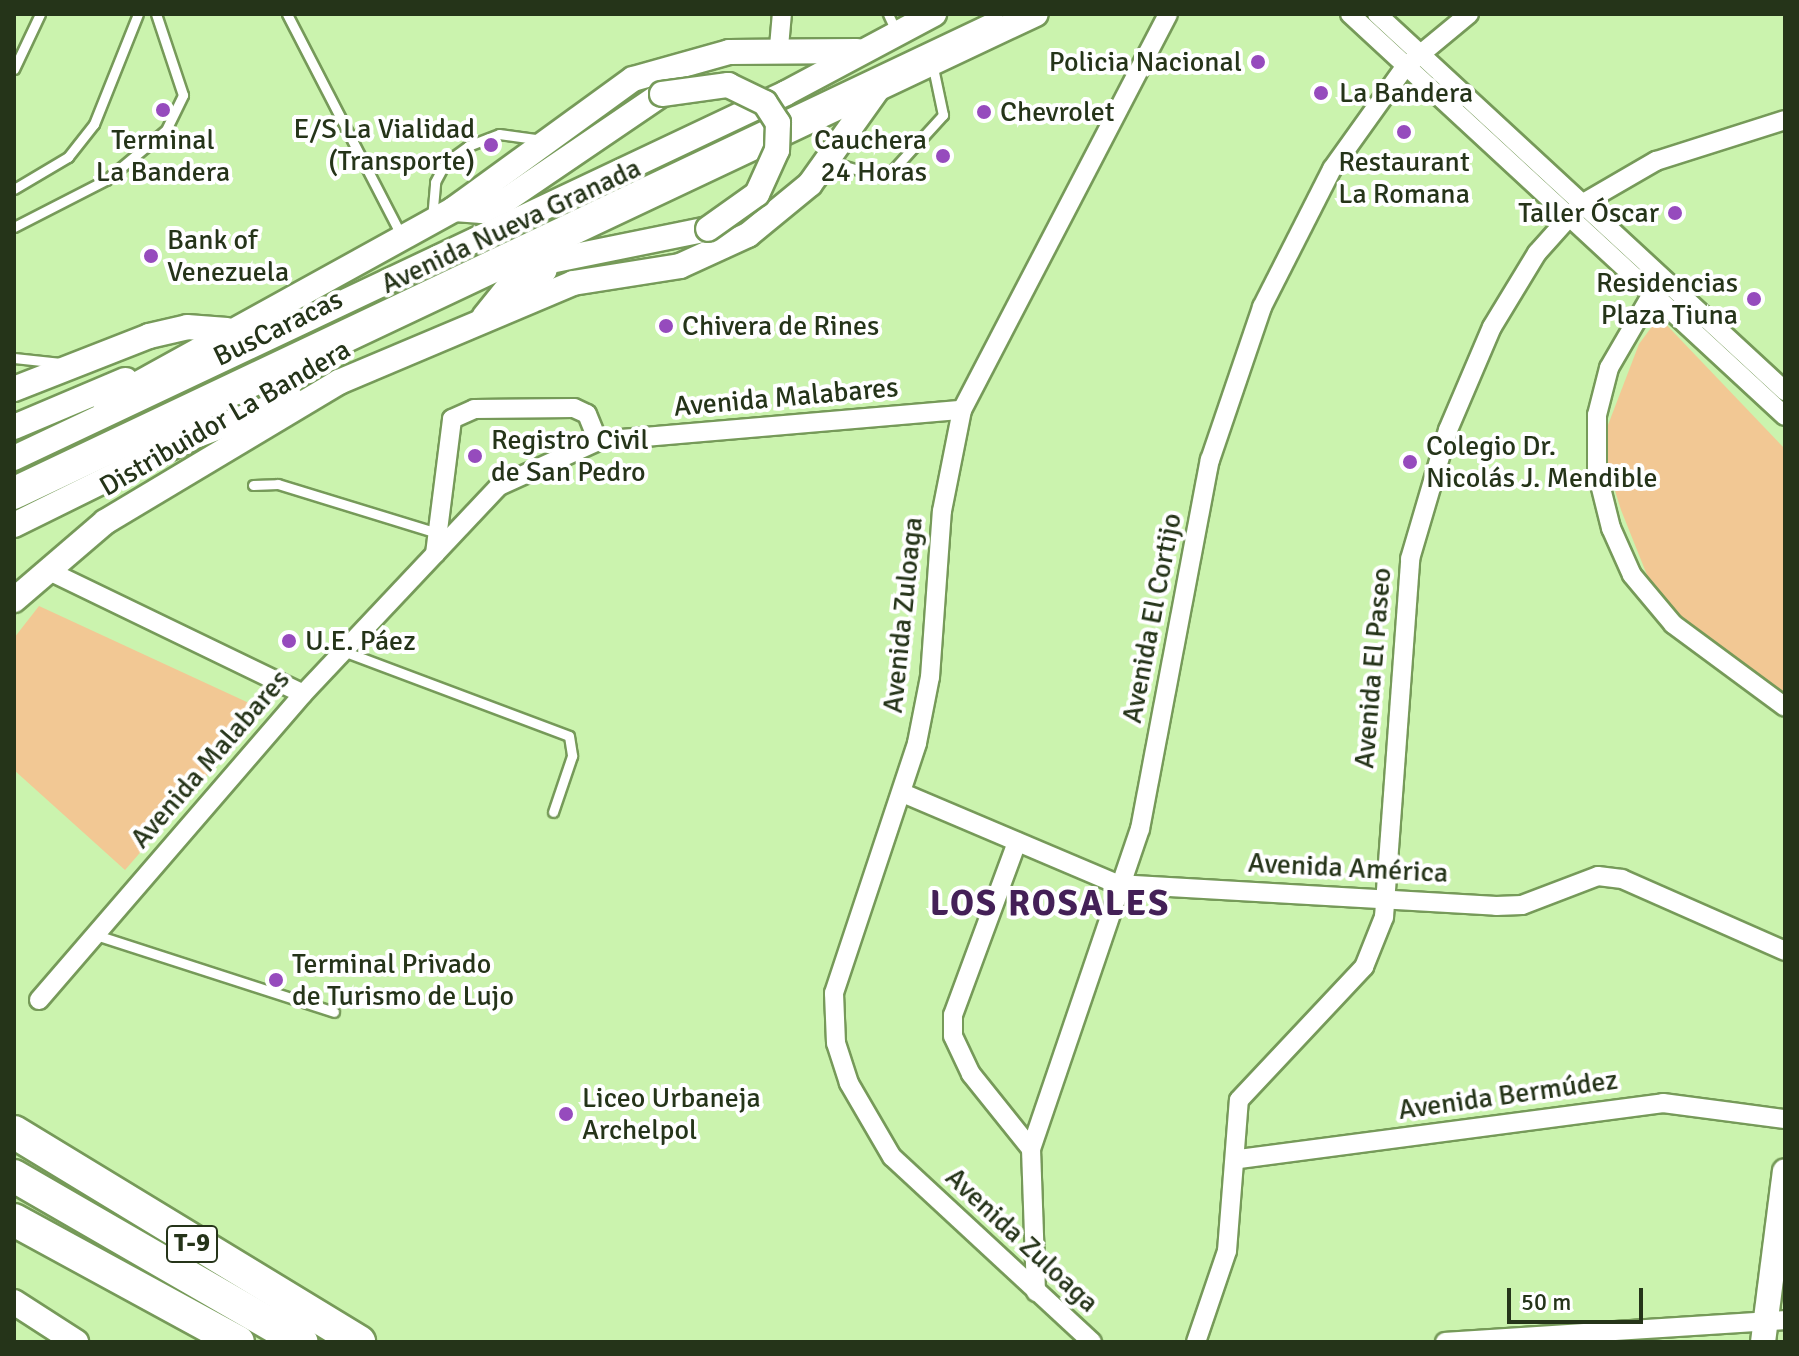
<!DOCTYPE html>
<meta charset="utf-8">
<style>
body{margin:0}
#map{position:relative;width:1799px;height:1356px;overflow:hidden;background:#cbf3ae;font-family:Signika,sans-serif}
div>[style]{position:absolute}
[style*='--x']{left:calc(var(--x)*1px);top:calc(var(--y)*1px);width:calc(var(--w)*1px);rotate:calc(var(--a)*1deg)}
.green>*{inset:0;background:#f2c894}
.roads{filter:drop-shadow(2px 0 #769a59) drop-shadow(-2px 0 #769a59) drop-shadow(0 2px #769a59) drop-shadow(0 -2px #769a59)}
.lane>*{height:9px;margin:-4.5px;padding:0 4.5px;transform-origin:4.5px;border-radius:4.5px;background:#fff}
.street>*{height:18px;margin:-9px;padding:0 9px;transform-origin:9px;border-radius:9px;background:#fff}
.secondary>*{height:24px;margin:-12px;padding:0 12px;transform-origin:12px;border-radius:12px;background:#fff}
.highway>*{height:32px;margin:-16px;padding:0 16px;transform-origin:16px;border-radius:16px;background:#fff}
.bridges{filter:drop-shadow(2px 0 #769a59) drop-shadow(-2px 0 #769a59) drop-shadow(0 2px #769a59) drop-shadow(0 -2px #769a59)}
.secondary-bridge>*{height:24px;margin:-12px;padding:0 12px;transform-origin:12px;border-radius:12px;background:#fff}
.dots>*{width:22px;height:22px;translate:-50% -50%;box-sizing:border-box;border:4px solid #fff;border-radius:50%}
span{translate:-50% -50%;white-space:nowrap;text-align:center;line-height:1.15;-webkit-text-stroke:8px #fff;paint-order:stroke}
.shield-label span{padding:2px 6px;background:#fff;border:2px solid;border-radius:6px;-webkit-text-stroke-width:0}
.shield-label{font-size:26px;color:#253419;font-weight:700}
.poi-label{font-size:28px;color:#253419}
.right{translate:-100% -50%;text-align:right}
.left{translate:0 -50%;text-align:left}
.street-label{font-size:28px;color:#253419}
.district-label{font-size:36px;color:#442057;font-weight:700;letter-spacing:2px}
.frame{position:absolute;inset:0;border:16px solid #253419;pointer-events:none}
.scale{position:absolute;left:1507px;top:1288px;width:136px;height:36px;box-sizing:border-box;border:4px solid #253419;border-top:0;padding-left:10px;font-size:24px;line-height:28px;white-space:nowrap;color:#253419;-webkit-text-stroke:6px #fff;paint-order:stroke}
</style>
<div id="map">
<div class="green">
<i style="clip-path:polygon(1659px 317px,1785px 449px,1785px 701px,1712px 656px,1651px 585px,1621px 510px,1606px 462px,1608px 425px,1639px 344px)"></i>
<i style="clip-path:polygon(39px 606px,264px 710px,125px 870px,14px 770px,14px 638px)"></i>
</div>
<div class="roads">
<div class="lane">
<i style="--x:287;--y:14;--w:249;--a:62.7"></i>
<i style="--x:888;--y:14;--w:19;--a:65"></i>
<i style="--x:14;--y:69;--w:61;--a:-64.7"></i>
<i style="--x:828;--y:161;--w:53;--a:16.4"></i>
<i style="--x:879;--y:176;--w:14;--a:-21"></i>
<i style="--x:892;--y:171;--w:76;--a:-47.7"></i>
<i style="--x:943;--y:115;--w:53;--a:-101.9"></i>
<i style="--x:14;--y:189;--w:63;--a:-30.7"></i>
<i style="--x:68;--y:157;--w:42;--a:-51.8"></i>
<i style="--x:94;--y:124;--w:118;--a:-68.2"></i>
<i style="--x:432;--y:219;--w:37;--a:-85"></i>
<i style="--x:435;--y:182;--w:21;--a:-62"></i>
<i style="--x:445;--y:163;--w:29;--a:-36"></i>
<i style="--x:468;--y:146;--w:33;--a:-21"></i>
<i style="--x:499;--y:134;--w:44;--a:7.8"></i>
<i style="--x:14;--y:227;--w:103;--a:-27.1"></i>
<i style="--x:106;--y:180;--w:78;--a:-39.8"></i>
<i style="--x:166;--y:130;--w:39;--a:-64"></i>
<i style="--x:183;--y:95;--w:85;--a:-108.4"></i>
<i style="--x:14;--y:358;--w:47;--a:6.1"></i>
<i style="--x:14;--y:480;--w:1089;--a:-25.34"></i>
<i style="--x:253;--y:485;--w:25;--a:-2"></i>
<i style="--x:278;--y:484;--w:166;--a:17.1"></i>
<i style="--x:343;--y:651;--w:241;--a:20.6"></i>
<i style="--x:569;--y:736;--w:20;--a:81"></i>
<i style="--x:572;--y:756;--w:59;--a:108.7"></i>
<i style="--x:96;--y:935;--w:250;--a:17.9"></i>
</div>
<div class="street">
<i style="--x:1350;--y:14;--w:592;--a:42.74"></i>
<i style="--x:1377;--y:14;--w:556;--a:42.74"></i>
<i style="--x:779;--y:47;--w:33;--a:-85"></i>
<i style="--x:1659;--y:282;--w:99;--a:120.2"></i>
<i style="--x:1609;--y:368;--w:49;--a:104.3"></i>
<i style="--x:1597;--y:415;--w:57;--a:90"></i>
<i style="--x:1597;--y:472;--w:58;--a:76"></i>
<i style="--x:1611;--y:528;--w:51;--a:65.9"></i>
<i style="--x:1632;--y:575;--w:64;--a:50.1"></i>
<i style="--x:1673;--y:624;--w:139;--a:36.5"></i>
<i style="--x:435;--y:554;--w:136;--a:-82.8"></i>
<i style="--x:452;--y:419;--w:24;--a:-24"></i>
<i style="--x:474;--y:409;--w:100;--a:-0.6"></i>
<i style="--x:574;--y:408;--w:14;--a:25"></i>
<i style="--x:587;--y:414;--w:29;--a:68"></i>
<i style="--x:47;--y:570;--w:284;--a:25.8"></i>
<i style="--x:905;--y:794;--w:230;--a:23"></i>
<i style="--x:1117;--y:884;--w:380;--a:3.3"></i>
<i style="--x:1496;--y:906;--w:26;--a:-2"></i>
<i style="--x:1522;--y:905;--w:81;--a:-20.9"></i>
<i style="--x:1598;--y:876;--w:24;--a:7"></i>
<i style="--x:1622;--y:879;--w:178;--a:23.8"></i>
<i style="--x:1017;--y:842;--w:184;--a:110.3"></i>
<i style="--x:953;--y:1015;--w:21;--a:90"></i>
<i style="--x:953;--y:1036;--w:42;--a:64.7"></i>
<i style="--x:971;--y:1074;--w:96;--a:51.3"></i>
<i style="--x:39;--y:1000;--w:404;--a:-49.2"></i>
<i style="--x:303;--y:694;--w:286;--a:-46.7"></i>
<i style="--x:499;--y:486;--w:109;--a:-24.4"></i>
<i style="--x:598;--y:441;--w:365;--a:-4.9"></i>
<i style="--x:1239;--y:1159;--w:428;--a:-7.5"></i>
<i style="--x:1663;--y:1103;--w:123;--a:7.5"></i>
<i style="--x:1036;--y:1292;--w:143;--a:-92"></i>
<i style="--x:1031;--y:1149;--w:338;--a:-71.2"></i>
<i style="--x:1140;--y:829;--w:376;--a:-79.3"></i>
<i style="--x:1210;--y:460;--w:162;--a:-71.2"></i>
<i style="--x:1262;--y:307;--w:155;--a:-63.1"></i>
<i style="--x:1332;--y:169;--w:125;--a:-54.4"></i>
<i style="--x:1405;--y:67;--w:83;--a:-39.6"></i>
<i style="--x:1092;--y:1342;--w:272;--a:-137.2"></i>
<i style="--x:892;--y:1157;--w:86;--a:-120.2"></i>
<i style="--x:849;--y:1083;--w:42;--a:-108"></i>
<i style="--x:836;--y:1043;--w:50;--a:-92.3"></i>
<i style="--x:834;--y:993;--w:263;--a:-71.6"></i>
<i style="--x:917;--y:743;--w:67;--a:-78.9"></i>
<i style="--x:930;--y:677;--w:166;--a:-85.9"></i>
<i style="--x:942;--y:511;--w:103;--a:-78.8"></i>
<i style="--x:962;--y:410;--w:446;--a:-62.5"></i>
<i style="--x:1196;--y:1342;--w:96;--a:-71.2"></i>
<i style="--x:1227;--y:1251;--w:151;--a:-85.5"></i>
<i style="--x:1239;--y:1100;--w:183;--a:-46.8"></i>
<i style="--x:1364;--y:967;--w:54;--a:-68.2"></i>
<i style="--x:1384;--y:917;--w:359;--a:-85.8"></i>
<i style="--x:1410;--y:559;--w:134;--a:-73.6"></i>
<i style="--x:1448;--y:430;--w:112;--a:-66.9"></i>
<i style="--x:1492;--y:327;--w:87;--a:-58.7"></i>
<i style="--x:1537;--y:253;--w:64;--a:-48.1"></i>
<i style="--x:1580;--y:205;--w:88;--a:-30.1"></i>
<i style="--x:1656;--y:161;--w:135;--a:-17.6"></i>
<i style="--x:1445;--y:1342;--w:341;--a:-3.7"></i>
</div>
<div class="secondary">
<i style="--x:454;--y:209;--w:28;--a:4"></i>
<i style="--x:482;--y:211;--w:26;--a:-25"></i>
<i style="--x:506;--y:200;--w:189;--a:-34.2"></i>
<i style="--x:521;--y:267;--w:191;--a:-11.5"></i>
<i style="--x:484;--y:317;--w:40;--a:-51"></i>
<i style="--x:509;--y:286;--w:39;--a:-24"></i>
<i style="--x:14;--y:389;--w:145;--a:-21.4"></i>
<i style="--x:149;--y:336;--w:39;--a:-13"></i>
<i style="--x:187;--y:327;--w:40;--a:4.3"></i>
<i style="--x:105;--y:402;--w:399;--a:-28.9"></i>
<i style="--x:454;--y:209;--w:221;--a:-36"></i>
<i style="--x:633;--y:79;--w:100;--a:-15.7"></i>
<i style="--x:729;--y:52;--w:128;--a:-0.4"></i>
<i style="--x:14;--y:427;--w:121;--a:-22.9"></i>
<i style="--x:14;--y:458;--w:854;--a:-25.3"></i>
<i style="--x:786;--y:93;--w:168;--a:-28.1"></i>
<i style="--x:14;--y:497;--w:1130;--a:-25.3"></i>
<i style="--x:14;--y:525;--w:196;--a:-26.3"></i>
<i style="--x:190;--y:438;--w:109;--a:-20.9"></i>
<i style="--x:14;--y:600;--w:120;--a:-40.6"></i>
<i style="--x:105;--y:522;--w:273;--a:-30.9"></i>
<i style="--x:339;--y:382;--w:254;--a:-22.9"></i>
<i style="--x:573;--y:283;--w:108;--a:-9"></i>
<i style="--x:680;--y:266;--w:75;--a:-24.5"></i>
<i style="--x:748;--y:235;--w:80;--a:-39.4"></i>
<i style="--x:810;--y:184;--w:120;--a:-54.5"></i>
<i style="--x:14;--y:1302;--w:74;--a:32.8"></i>
<i style="--x:1763;--y:1342;--w:172;--a:-82.7"></i>
</div>
<div class="highway">
<i style="--x:14;--y:1132;--w:404;--a:31.3"></i>
<i style="--x:14;--y:1176;--w:332;--a:30"></i>
<i style="--x:14;--y:1220;--w:255;--a:28.6"></i>
</div>
</div>
<div class="bridges">
<div class="secondary-bridge">
<i style="--x:662;--y:94;--w:67;--a:-7.8"></i>
<i style="--x:728;--y:85;--w:41;--a:25.9"></i>
<i style="--x:765;--y:103;--w:24;--a:57"></i>
<i style="--x:778;--y:123;--w:27;--a:92"></i>
<i style="--x:777;--y:150;--w:48;--a:114.4"></i>
<i style="--x:757;--y:194;--w:60;--a:144.5"></i>
</div>
</div>
<div class="dots">
<i style="left:1258px;top:62px;background:#964bbd"></i>
<i style="left:1321px;top:93px;background:#964bbd"></i>
<i style="left:163px;top:110px;background:#964bbd"></i>
<i style="left:984px;top:112px;background:#964bbd"></i>
<i style="left:1404px;top:132px;background:#964bbd"></i>
<i style="left:491px;top:145px;background:#964bbd"></i>
<i style="left:943px;top:156px;background:#964bbd"></i>
<i style="left:1675px;top:213px;background:#964bbd"></i>
<i style="left:151px;top:256px;background:#964bbd"></i>
<i style="left:1754px;top:299px;background:#964bbd"></i>
<i style="left:666px;top:326px;background:#964bbd"></i>
<i style="left:475px;top:456px;background:#964bbd"></i>
<i style="left:1410px;top:462px;background:#964bbd"></i>
<i style="left:289px;top:641px;background:#964bbd"></i>
<i style="left:276px;top:980px;background:#964bbd"></i>
<i style="left:566px;top:1114px;background:#964bbd"></i>
</div>
<div class="shield-label">
<span style="left:192px;top:1244px">T-9</span>
</div>
<div class="poi-label">
<span class="right" style="left:1242px;top:62px">Policia Nacional</span>
<span class="left" style="left:1339px;top:93px">La Bandera</span>
<span class="left" style="left:1000px;top:112px">Chevrolet</span>
<span class="right" style="left:475px;top:145px">E/S La Vialidad<br>(Transporte)</span>
<span style="left:163px;top:156px">Terminal<br>La Bandera</span>
<span class="right" style="left:927px;top:156px">Cauchera<br>24 Horas</span>
<span style="left:1404px;top:178px">Restaurant<br>La Romana</span>
<span class="right" style="left:1659px;top:213px">Taller Óscar</span>
<span class="left" style="left:167px;top:256px">Bank of<br>Venezuela</span>
<span class="right" style="left:1738px;top:299px">Residencias<br>Plaza Tiuna</span>
<span class="left" style="left:682px;top:326px">Chivera de Rines</span>
<span class="left" style="left:491px;top:456px">Registro Civil<br>de San Pedro</span>
<span class="left" style="left:1426px;top:462px">Colegio Dr.<br>Nicolás J. Mendible</span>
<span class="left" style="left:305px;top:641px">U.E. Páez</span>
<span class="left" style="left:292px;top:980px">Terminal Privado<br>de Turismo de Lujo</span>
<span class="left" style="left:582px;top:1114px">Liceo Urbaneja<br>Archelpol</span>
</div>
<div class="street-label">
<span style="left:511px;top:226px;rotate:-25deg">Avenida Nueva Granada</span>
<span style="left:278px;top:328px;rotate:-26deg">BusCaracas</span>
<span style="left:786px;top:397px;rotate:-5deg">Avenida Malabares</span>
<span style="left:225px;top:418px;rotate:-30deg">Distribuidor La Bandera</span>
<span style="left:903px;top:615px;rotate:-84deg">Avenida Zuloaga</span>
<span style="left:1152px;top:618px;rotate:-79deg">Avenida El Cortijo</span>
<span style="left:1373px;top:668px;rotate:-85deg">Avenida El Paseo</span>
<span style="left:210px;top:759px;rotate:-49deg">Avenida Malabares</span>
<span style="left:1348px;top:868px;rotate:3deg">Avenida América</span>
<span style="left:1508px;top:1095px;rotate:-8deg">Avenida Bermúdez</span>
<span style="left:1022px;top:1240px;rotate:43deg">Avenida Zuloaga</span>
</div>
<div class="district-label">
<span style="left:1050px;top:904px">LOS ROSALES</span>
</div>
<div class="frame"></div>
<div class="scale">50 m</div>
</div>
